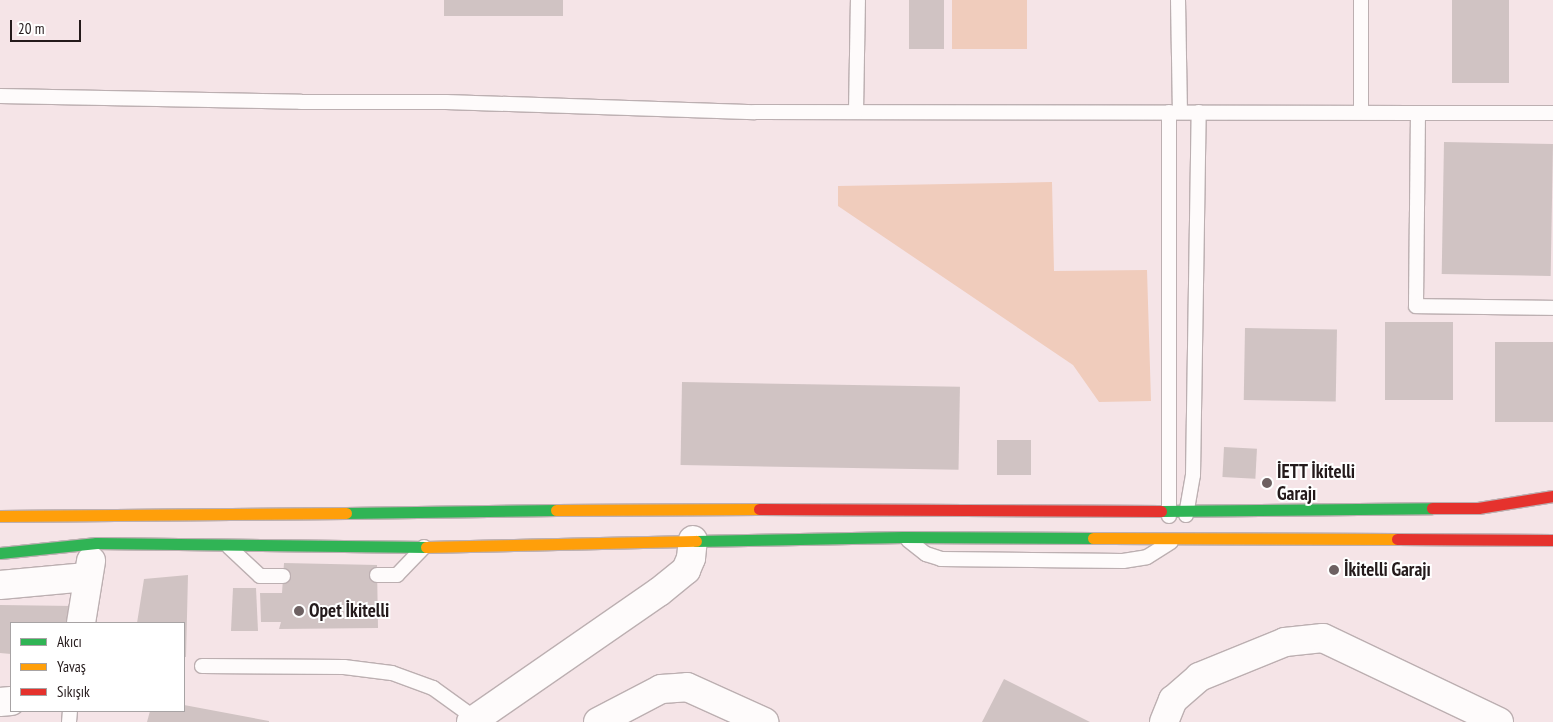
<!DOCTYPE html>
<meta charset="utf-8">
<style>
body{margin:0}
#map{position:relative;width:1553px;height:722px;overflow:hidden;background:#f5e4e7;font-family:"PT Sans Narrow",sans-serif}
div>[style]{position:absolute}
[style*='--x']{left:calc(var(--x)*1px);top:calc(var(--y)*1px);width:calc(var(--w)*1px);rotate:calc(var(--a)*1deg)}
.green>*{inset:0;background:#f0ccbc;transform-origin:0 0}
.building>*{inset:0;background:#d0c3c3;transform-origin:0 0}
.roads{filter:drop-shadow(1px 0 #bcafb1) drop-shadow(-1px 0 #bcafb1) drop-shadow(0 1px #bcafb1) drop-shadow(0 -1px #bcafb1)}
.lane>*{height:14px;margin:-7px;padding:0 7px;transform-origin:7px;border-radius:7px;background:#fefbfb}
.street>*{height:28px;margin:-14px;padding:0 14px;transform-origin:14px;border-radius:14px;background:#fefbfb}
.fast>*{height:11px;margin:-5.5px;padding:0 5.5px;transform-origin:5.5px;border-radius:5.5px;background:#30b455}
.slow>*{height:11px;margin:-5.5px;padding:0 5.5px;transform-origin:5.5px;border-radius:5.5px;background:#ff9f0a}
.jam>*{height:11px;margin:-5.5px;padding:0 5.5px;transform-origin:5.5px;border-radius:5.5px;background:#e5322d}
.dots>*{width:14px;height:14px;translate:-50% -50%;box-sizing:border-box;border:2px solid #fff;border-radius:50%}
span{translate:-50% -50%;white-space:nowrap;text-align:center;line-height:1.15;-webkit-text-stroke:4px #fff;paint-order:stroke}
.poi-label{font-size:19px;color:#241a1b;font-weight:700}
.left{translate:0 -50%;text-align:left}
.legend{position:absolute;left:10px;top:622px;width:175px;height:90px;box-sizing:border-box;background:#fff;border:1px solid #a7a3a4;margin:0;padding:6px 9px;list-style:none;font-size:15px;color:#241a1b}
.legend li{display:flex;align-items:center;gap:10px;height:25px}
.legend b{width:25px;border:1px solid #a7a3a4}
.scale{position:absolute;left:10px;top:20px;width:71px;height:22px;box-sizing:border-box;border:2px solid #241a1b;border-top:0;padding-left:6px;font-size:15px;line-height:18px;white-space:nowrap;color:#241a1b;-webkit-text-stroke:4px #fff;paint-order:stroke}
</style>
<div id="map">
<div class="green">
<i style="left:952px;top:0;width:75px;height:49px"></i>
<i style="clip-path:polygon(1052px 182px,1054px 271px,1147px 270px,1151px 401px,1099px 402px,1073px 365px,838px 206px,838px 186px)"></i>
</div>
<div class="building">
<i style="left:444px;top:0;width:119px;height:16px"></i>
<i style="left:909px;top:0;width:35px;height:49px"></i>
<i style="left:1452px;top:0;width:57px;height:83px"></i>
<i style="left:1444px;top:142px;width:109px;height:132px;rotate:1deg"></i>
<i style="left:1385px;top:322px;width:68px;height:78px"></i>
<i style="left:1245px;top:328px;width:92px;height:72px;rotate:1deg"></i>
<i style="left:1553px;top:342px;width:80px;height:58px;rotate:90deg"></i>
<i style="left:682px;top:382px;width:278px;height:83px;rotate:1deg"></i>
<i style="left:997px;top:440px;width:34px;height:35px"></i>
<i style="left:1224px;top:447px;width:33px;height:30px;rotate:3deg"></i>
<i style="clip-path:polygon(284px 563px,377px 565px,378px 628px,279px 629px,281px 622px,261px 622px,260px 593px,282px 593px)"></i>
<i style="clip-path:polygon(188px 575px,186px 657px,184px 657px,184px 623px,137px 623px,144px 579px)"></i>
<i style="clip-path:polygon(233px 588px,256px 588px,258px 631px,231px 631px)"></i>
<i style="clip-path:polygon(0 605px,74px 606px,72px 623px,11px 623px,11px 654px,0 653px)"></i>
<i style="clip-path:polygon(1004px 679px,1090px 722px,982px 722px)"></i>
<i style="clip-path:polygon(184px 705px,269px 721px,269px 722px,147px 722px,150px 711px,184px 711px)"></i>
</div>
<div class="roads">
<div class="lane">
<i style="--x:1178;--y:0;--w:112;--a:89"></i>
<i style="--x:1361;--y:0;--w:111;--a:90"></i>
<i style="--x:0;--y:96;--w:301;--a:1.1"></i>
<i style="--x:301;--y:102;--w:145;--a:0"></i>
<i style="--x:446;--y:102;--w:309;--a:1.9"></i>
<i style="--x:755;--y:112;--w:663;--a:0.09"></i>
<i style="--x:856;--y:112;--w:112;--a:-89"></i>
<i style="--x:1553;--y:113;--w:135;--a:180"></i>
<i style="--x:1418;--y:113;--w:193;--a:90.6"></i>
<i style="--x:1416;--y:306;--w:137;--a:0.8"></i>
<i style="--x:1186;--y:515;--w:41;--a:-80.1"></i>
<i style="--x:1193;--y:475;--w:363;--a:-89.1"></i>
<i style="--x:1169;--y:516;--w:404;--a:-90"></i>
<i style="--x:908;--y:540;--w:23;--a:38"></i>
<i style="--x:926;--y:554;--w:16;--a:18"></i>
<i style="--x:941;--y:559;--w:182;--a:0.6"></i>
<i style="--x:1123;--y:561;--w:24;--a:-9"></i>
<i style="--x:1147;--y:557;--w:28;--a:-32"></i>
<i style="--x:229;--y:547;--w:42;--a:43.1"></i>
<i style="--x:260;--y:576;--w:23;--a:0"></i>
<i style="--x:377;--y:575;--w:20;--a:0"></i>
<i style="--x:397;--y:575;--w:39;--a:-46"></i>
<i style="--x:202;--y:666;--w:142;--a:0.4"></i>
<i style="--x:344;--y:667;--w:48;--a:7.1"></i>
<i style="--x:392;--y:673;--w:44;--a:20.1"></i>
<i style="--x:433;--y:688;--w:53;--a:35.8"></i>
<i style="--x:69;--y:722;--w:11;--a:-85"></i>
</div>
<div class="street">
<i style="--x:0;--y:585;--w:87;--a:-5.3"></i>
<i style="--x:81;--y:623;--w:63;--a:-80.8"></i>
<i style="--x:0;--y:702;--w:11;--a:-5"></i>
<i style="--x:471;--y:722;--w:229;--a:-34.7"></i>
<i style="--x:659;--y:592;--w:35;--a:-39"></i>
<i style="--x:686;--y:570;--w:13;--a:-67"></i>
<i style="--x:691;--y:558;--w:18;--a:-84"></i>
<i style="--x:598;--y:722;--w:71;--a:-27.6"></i>
<i style="--x:661;--y:689;--w:26;--a:-4"></i>
<i style="--x:687;--y:687;--w:85;--a:24.4"></i>
<i style="--x:1164;--y:722;--w:24;--a:-68"></i>
<i style="--x:1173;--y:700;--w:35;--a:-41"></i>
<i style="--x:1199;--y:677;--w:93;--a:-22.1"></i>
<i style="--x:1285;--y:642;--w:38;--a:-6"></i>
<i style="--x:1323;--y:638;--w:195;--a:25.5"></i>
</div>
<div class="fast">
<i style="--x:1161;--y:511;--w:271;--a:-0.6"></i>
<i style="--x:346;--y:513;--w:210;--a:-0.8"></i>
<i style="--x:696;--y:541;--w:207;--a:-1.1"></i>
<i style="--x:903;--y:537;--w:190;--a:0.3"></i>
<i style="--x:0;--y:553;--w:97;--a:-5.9"></i>
<i style="--x:96;--y:543;--w:330;--a:0.7"></i>
</div>
<div class="slow">
<i style="--x:556;--y:510;--w:203;--a:-0.3"></i>
<i style="--x:0;--y:516;--w:346;--a:-0.5"></i>
<i style="--x:1093;--y:538;--w:304;--a:0.2"></i>
<i style="--x:426;--y:547;--w:270;--a:-1.3"></i>
</div>
<div class="jam">
<i style="--x:1432;--y:508;--w:46;--a:0"></i>
<i style="--x:1478;--y:508;--w:76;--a:-9.1"></i>
<i style="--x:759;--y:509;--w:402;--a:0.3"></i>
<i style="--x:1397;--y:539;--w:156;--a:0.4"></i>
</div>
</div>
<div class="dots">
<i style="left:1267px;top:483px;background:#6d6162"></i>
<i style="left:1334px;top:570px;background:#6d6162"></i>
<i style="left:299px;top:611px;background:#6d6162"></i>
</div>
<div class="poi-label">
<span class="left" style="left:1277px;top:483px">İETT İkitelli<br>Garajı</span>
<span class="left" style="left:1344px;top:570px">İkitelli Garajı</span>
<span class="left" style="left:309px;top:611px">Opet İkitelli</span>
</div>
<ul class="legend">
<li><b style="height:6px;background:#30b455"></b>Akıcı</li>
<li><b style="height:6px;background:#ff9f0a"></b>Yavaş</li>
<li><b style="height:6px;background:#e5322d"></b>Sıkışık</li>
</ul>
<div class="scale">20 m</div>
</div>
